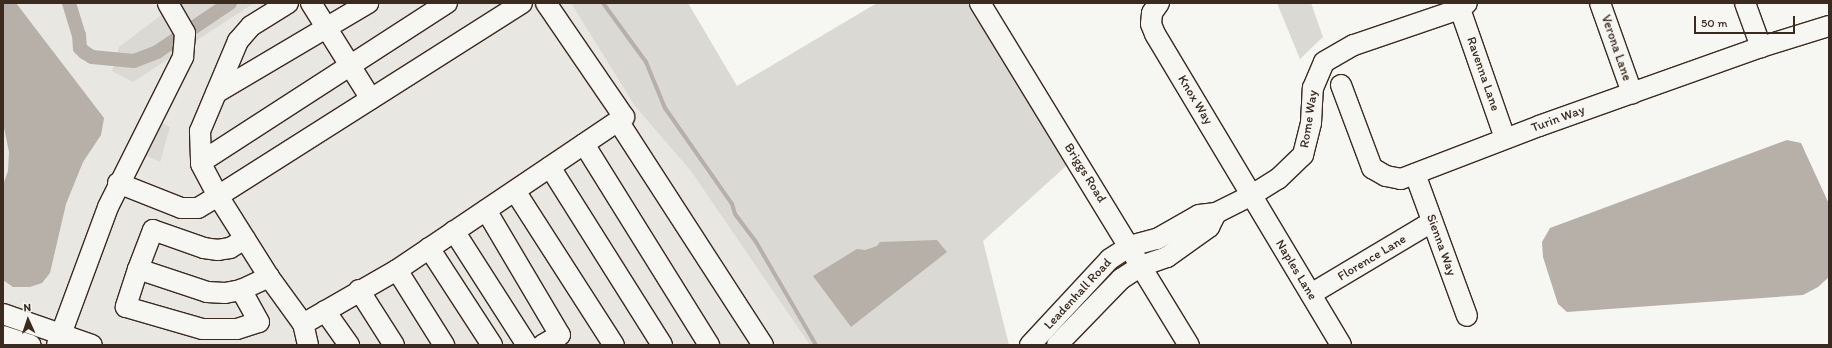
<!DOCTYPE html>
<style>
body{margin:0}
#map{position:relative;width:1832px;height:348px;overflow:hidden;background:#f6f6f2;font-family:Itim,sans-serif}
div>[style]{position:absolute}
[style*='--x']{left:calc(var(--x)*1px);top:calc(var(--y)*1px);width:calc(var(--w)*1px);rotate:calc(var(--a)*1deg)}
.built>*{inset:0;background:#e8e7e2}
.green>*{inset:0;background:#dad9d3}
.water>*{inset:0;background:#b6b0a9}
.stream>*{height:4px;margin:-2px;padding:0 2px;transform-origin:2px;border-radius:2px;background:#b6b0a9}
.canal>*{height:14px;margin:-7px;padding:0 7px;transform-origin:7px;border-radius:7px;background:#b6b0a9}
.roads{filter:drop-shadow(1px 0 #3b2a1e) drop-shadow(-1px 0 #3b2a1e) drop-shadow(0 1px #3b2a1e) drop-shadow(0 -1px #3b2a1e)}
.minor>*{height:20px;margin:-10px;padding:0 10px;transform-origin:10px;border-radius:10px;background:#f6f6f2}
span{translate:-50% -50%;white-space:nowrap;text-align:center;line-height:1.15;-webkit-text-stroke:3px #f6f6f2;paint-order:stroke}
.street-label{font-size:13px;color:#3b2a1e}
.frame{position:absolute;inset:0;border:4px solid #3b2a1e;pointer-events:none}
.north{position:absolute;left:8px;top:300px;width:40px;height:40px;-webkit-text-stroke:3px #f6f6f2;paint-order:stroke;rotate:357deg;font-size:11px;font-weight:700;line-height:16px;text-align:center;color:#3b2a1e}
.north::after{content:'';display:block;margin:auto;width:14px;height:18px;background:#3b2a1e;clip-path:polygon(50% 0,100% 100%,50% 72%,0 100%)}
.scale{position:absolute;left:1694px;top:16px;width:101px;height:18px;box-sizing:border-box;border:2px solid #3b2a1e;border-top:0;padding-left:5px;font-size:12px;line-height:14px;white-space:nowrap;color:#3b2a1e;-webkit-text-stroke:3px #f6f6f2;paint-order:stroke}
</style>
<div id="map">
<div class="built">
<i style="clip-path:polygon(3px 3px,606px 3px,826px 345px,3px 345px)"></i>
</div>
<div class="green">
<i style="clip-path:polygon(177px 3px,254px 3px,133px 82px,112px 71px,119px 47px)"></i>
<i style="clip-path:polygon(571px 3px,688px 3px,737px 86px,877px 3px,985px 3px,1075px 158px,983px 241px,1009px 345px,810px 345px,691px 171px,635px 106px)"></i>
<i style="clip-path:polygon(1277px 3px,1311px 3px,1323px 37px,1300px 59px)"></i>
<i style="clip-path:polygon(143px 114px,170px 127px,160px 162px,133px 149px)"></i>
</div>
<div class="water">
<i style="clip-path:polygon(3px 3px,16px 3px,104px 118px,101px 135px,83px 162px,66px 204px,50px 273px,42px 283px,30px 287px,13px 287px,3px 280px,3px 185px,8px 171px,9px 152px,3px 123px)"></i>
<i style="clip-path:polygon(1787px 140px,1801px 143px,1829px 204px,1829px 277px,1818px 287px,1803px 295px,1567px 312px,1558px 304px,1543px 257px,1542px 242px,1550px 228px)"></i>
<i style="clip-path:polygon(937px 240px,947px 252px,851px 327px,813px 276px,857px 249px,865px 250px,877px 246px,880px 242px)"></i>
</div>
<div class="stream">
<i style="--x:603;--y:3;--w:73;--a:53.9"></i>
<i style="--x:646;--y:62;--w:50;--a:67.6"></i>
<i style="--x:665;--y:108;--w:117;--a:55.1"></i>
<i style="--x:732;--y:204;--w:10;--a:73"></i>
<i style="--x:735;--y:214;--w:35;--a:53"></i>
<i style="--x:756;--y:242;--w:119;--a:59.8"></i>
</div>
<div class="canal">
<i style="--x:69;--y:3;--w:34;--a:73"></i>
<i style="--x:79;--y:35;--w:13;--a:86"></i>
<i style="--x:80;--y:48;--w:6;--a:45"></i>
<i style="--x:84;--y:52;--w:9;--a:32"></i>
<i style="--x:92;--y:57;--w:42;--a:5.4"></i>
<i style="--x:134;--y:61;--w:25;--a:-21"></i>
<i style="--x:157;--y:52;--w:88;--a:-33.9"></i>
</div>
<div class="roads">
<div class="minor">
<i style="--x:288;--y:3;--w:44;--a:148.1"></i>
<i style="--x:251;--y:26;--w:20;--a:131"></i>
<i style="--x:238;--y:41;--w:98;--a:112.9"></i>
<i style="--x:200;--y:131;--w:33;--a:88"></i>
<i style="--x:201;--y:164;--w:36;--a:62"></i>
<i style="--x:218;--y:196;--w:360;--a:-32.4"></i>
<i style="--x:311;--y:3;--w:113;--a:58"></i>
<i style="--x:980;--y:3;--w:401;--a:58.6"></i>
<i style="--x:1159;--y:3;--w:12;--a:125"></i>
<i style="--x:1152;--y:13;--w:11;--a:95"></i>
<i style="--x:1151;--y:24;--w:11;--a:68"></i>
<i style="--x:1155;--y:34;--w:362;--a:59.1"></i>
<i style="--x:1600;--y:3;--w:96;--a:70.4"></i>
<i style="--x:1745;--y:3;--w:47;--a:70"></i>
<i style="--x:1460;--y:9;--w:137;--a:70.8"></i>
<i style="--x:1341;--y:85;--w:89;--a:69.5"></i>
<i style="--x:1372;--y:168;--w:16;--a:30"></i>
<i style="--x:1386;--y:176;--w:15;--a:11"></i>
<i style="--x:1401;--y:179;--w:148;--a:-21"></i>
<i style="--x:1539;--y:126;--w:236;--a:-19.6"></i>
<i style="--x:1761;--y:47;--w:71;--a:-17.2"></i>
<i style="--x:216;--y:93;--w:177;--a:-30.6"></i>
<i style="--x:618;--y:121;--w:267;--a:57.1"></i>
<i style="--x:584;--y:144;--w:237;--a:58.1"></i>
<i style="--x:201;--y:162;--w:293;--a:-32.9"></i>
<i style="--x:550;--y:167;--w:210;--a:57.8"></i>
<i style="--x:1415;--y:174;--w:151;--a:69.9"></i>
<i style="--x:118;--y:183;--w:68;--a:21.6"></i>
<i style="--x:181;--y:208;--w:17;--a:0"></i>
<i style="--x:198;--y:208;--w:23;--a:-31"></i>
<i style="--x:218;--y:196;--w:96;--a:57.8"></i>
<i style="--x:269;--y:277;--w:58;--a:54.1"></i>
<i style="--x:515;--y:191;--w:183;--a:57.3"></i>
<i style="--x:486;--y:210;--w:145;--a:59.4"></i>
<i style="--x:560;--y:335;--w:20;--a:150"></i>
<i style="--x:454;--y:231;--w:135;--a:57.4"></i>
<i style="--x:245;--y:239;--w:17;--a:149"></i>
<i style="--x:230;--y:248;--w:12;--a:171"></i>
<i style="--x:218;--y:250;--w:14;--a:-172"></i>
<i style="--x:204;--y:248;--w:54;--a:-160.6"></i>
<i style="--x:153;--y:230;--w:42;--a:111"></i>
<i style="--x:138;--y:269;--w:73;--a:18.4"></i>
<i style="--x:207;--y:292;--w:18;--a:3"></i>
<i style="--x:225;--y:293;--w:16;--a:-11"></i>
<i style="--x:241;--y:290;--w:31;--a:-25"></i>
<i style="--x:429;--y:248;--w:116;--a:57"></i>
<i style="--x:138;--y:269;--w:40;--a:108"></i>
<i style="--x:126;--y:307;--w:79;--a:16.1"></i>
<i style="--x:202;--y:329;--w:35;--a:0"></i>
<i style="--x:237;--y:329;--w:23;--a:-18"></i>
<i style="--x:259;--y:322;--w:37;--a:-119"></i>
<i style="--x:397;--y:270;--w:89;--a:57.9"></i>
<i style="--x:359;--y:290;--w:65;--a:57.5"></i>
<i style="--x:1311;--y:294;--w:141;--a:-30.8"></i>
<i style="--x:325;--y:311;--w:42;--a:54.8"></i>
<i style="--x:3;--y:314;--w:94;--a:19.2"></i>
<i style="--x:3;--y:336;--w:29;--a:18"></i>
<i style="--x:57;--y:345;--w:147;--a:-69.7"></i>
<i style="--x:108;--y:207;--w:168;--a:-63.4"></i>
<i style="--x:183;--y:57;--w:24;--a:-85"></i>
<i style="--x:185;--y:33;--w:34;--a:-120"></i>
<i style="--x:308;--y:345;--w:22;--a:-103"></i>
<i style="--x:303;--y:324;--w:108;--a:-29.9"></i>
<i style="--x:397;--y:270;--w:274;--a:-34"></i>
<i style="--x:624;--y:117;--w:138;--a:-124.4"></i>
<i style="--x:1030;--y:345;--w:117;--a:-47.1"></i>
<i style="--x:1110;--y:259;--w:24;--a:-33"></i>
<i style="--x:1130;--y:246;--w:28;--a:-15"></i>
<i style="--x:1157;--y:239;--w:48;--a:-29.7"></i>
<i style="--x:1199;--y:215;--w:17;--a:-7"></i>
<i style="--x:1216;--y:213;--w:40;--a:-26.6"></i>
<i style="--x:1252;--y:195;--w:31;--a:-32"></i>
<i style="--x:1278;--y:179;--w:35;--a:-44"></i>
<i style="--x:1303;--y:155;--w:33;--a:-76"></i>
<i style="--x:1311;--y:123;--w:35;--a:-87"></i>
<i style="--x:1313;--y:88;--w:28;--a:-67"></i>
<i style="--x:1324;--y:62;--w:34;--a:-30"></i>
<i style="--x:1354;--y:45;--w:112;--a:-18.8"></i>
<i style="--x:1460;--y:9;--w:9;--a:-41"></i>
<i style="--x:1057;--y:345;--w:92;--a:-45.9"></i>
<i style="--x:1121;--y:279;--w:24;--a:-33"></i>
<i style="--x:1141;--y:266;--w:28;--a:-19"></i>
<i style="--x:1167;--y:257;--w:52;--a:-35.5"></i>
<i style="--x:1209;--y:227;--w:16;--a:-63"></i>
</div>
</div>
<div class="street-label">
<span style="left:1616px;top:48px;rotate:71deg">Verona Lane</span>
<span style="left:1483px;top:74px;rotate:71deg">Ravenna Lane</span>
<span style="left:1195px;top:100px;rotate:59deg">Knox Way</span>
<span style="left:1309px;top:119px;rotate:-81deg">Rome Way</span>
<span style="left:1558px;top:119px;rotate:-20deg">Turin Way</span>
<span style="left:1085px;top:173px;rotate:58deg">Briggs Road</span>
<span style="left:1441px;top:245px;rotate:70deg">Sienna Way</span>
<span style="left:1372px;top:258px;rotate:-31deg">Florence Lane</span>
<span style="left:1296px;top:270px;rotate:59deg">Naples Lane</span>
<span style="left:1078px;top:294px;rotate:-47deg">Leadenhall Road</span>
</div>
<div class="frame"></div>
<div class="north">N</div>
<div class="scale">50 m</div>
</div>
